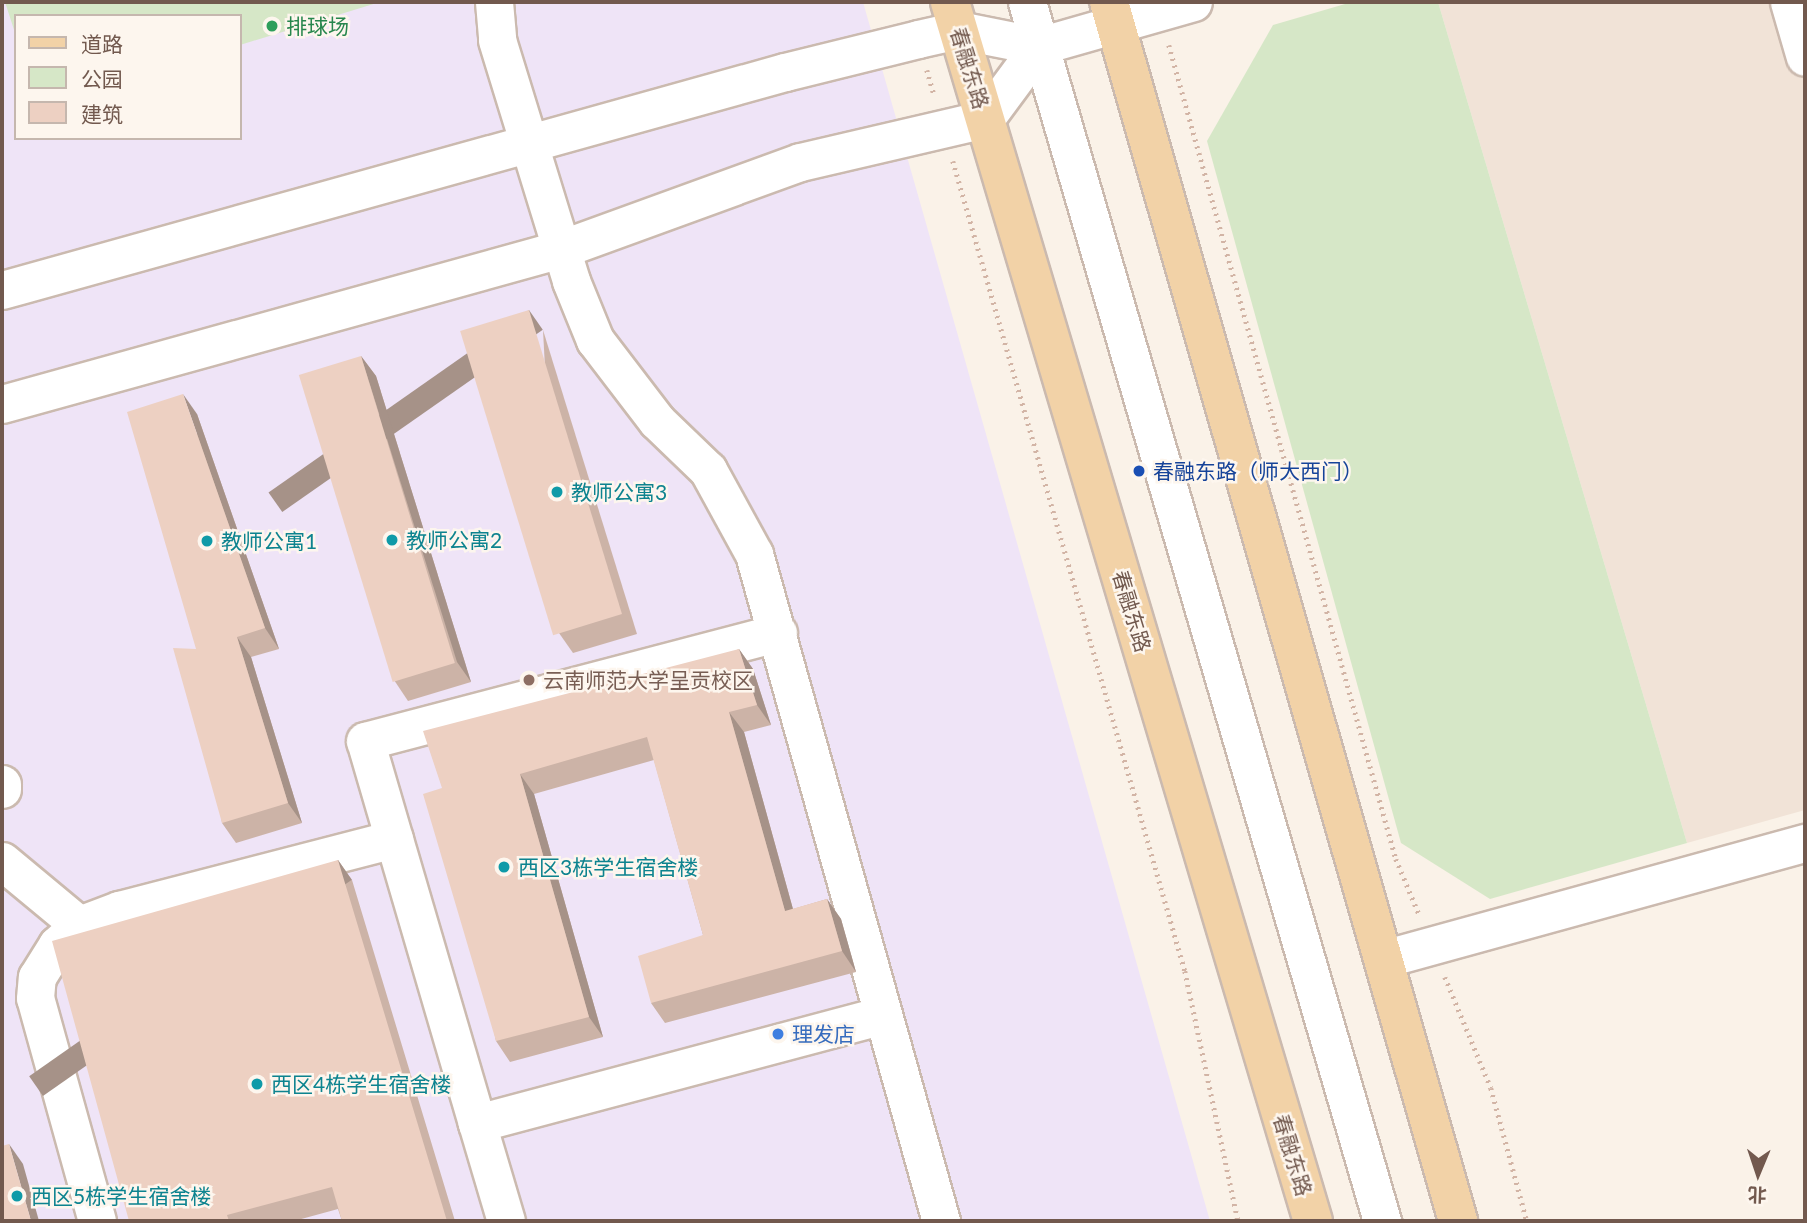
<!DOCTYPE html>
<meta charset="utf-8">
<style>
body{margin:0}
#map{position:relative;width:1807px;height:1223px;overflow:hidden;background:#faf2e8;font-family:Lato,"Noto Sans SC",sans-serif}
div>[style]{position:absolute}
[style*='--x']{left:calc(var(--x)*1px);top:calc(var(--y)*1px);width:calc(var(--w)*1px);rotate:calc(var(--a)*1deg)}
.residential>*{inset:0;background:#f1e3d7}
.education>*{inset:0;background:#efe4f7}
.green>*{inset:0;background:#d6e7c7}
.path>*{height:4.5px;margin-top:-2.25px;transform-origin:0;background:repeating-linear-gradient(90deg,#d2b4a5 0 2px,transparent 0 7px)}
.roads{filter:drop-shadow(2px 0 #cbbaaf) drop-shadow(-2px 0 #cbbaaf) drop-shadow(0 2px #cbbaaf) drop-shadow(0 -2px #cbbaaf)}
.minor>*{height:37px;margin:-18.5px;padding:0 18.5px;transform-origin:18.5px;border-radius:18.5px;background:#fff}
.major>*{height:38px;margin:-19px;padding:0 19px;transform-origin:19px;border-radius:19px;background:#f2d2a7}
.wall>*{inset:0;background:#ccb3a7}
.shaded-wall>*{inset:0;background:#a69288;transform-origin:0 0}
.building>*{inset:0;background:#edd0c2;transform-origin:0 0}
.dots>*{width:19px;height:19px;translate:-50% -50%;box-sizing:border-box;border:4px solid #fdf6ee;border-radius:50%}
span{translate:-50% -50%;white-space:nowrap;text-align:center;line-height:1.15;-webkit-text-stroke:5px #fdf6ee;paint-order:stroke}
.leisure-label{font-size:21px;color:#27864d}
.left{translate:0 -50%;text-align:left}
.street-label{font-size:21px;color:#72594e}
.transit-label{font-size:21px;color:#164399}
.culture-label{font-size:21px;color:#0d838f}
.education-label{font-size:21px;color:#785e54}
.shop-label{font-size:21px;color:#366cbe}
.frame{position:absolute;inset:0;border:4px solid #72594e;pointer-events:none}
.legend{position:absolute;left:14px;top:14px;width:228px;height:126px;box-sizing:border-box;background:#fdf6ee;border:2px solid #c5b7ae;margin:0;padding:9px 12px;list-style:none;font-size:21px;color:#72594e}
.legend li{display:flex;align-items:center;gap:14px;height:35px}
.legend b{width:35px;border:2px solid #c5b7ae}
.north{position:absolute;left:1723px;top:1139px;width:70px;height:70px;-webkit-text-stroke:5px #fdf6ee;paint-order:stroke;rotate:182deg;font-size:19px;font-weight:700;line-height:28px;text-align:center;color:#72594e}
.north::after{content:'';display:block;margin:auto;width:24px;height:32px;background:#72594e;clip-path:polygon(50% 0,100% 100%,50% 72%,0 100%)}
</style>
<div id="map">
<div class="residential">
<i style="clip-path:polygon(1438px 2px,1805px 2px,1805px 810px,1687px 843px)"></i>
</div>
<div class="education">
<i style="clip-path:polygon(evenodd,2px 2px,863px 2px,1210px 1221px,2px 1221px,2px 2px,16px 16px,240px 16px,240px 138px,16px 138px,16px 16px)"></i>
</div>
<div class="green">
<i style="clip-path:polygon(5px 2px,380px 2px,240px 45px,240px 16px,16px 16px,16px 36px)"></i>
<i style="clip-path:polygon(1352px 2px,1438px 2px,1687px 843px,1490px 899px,1401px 843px,1207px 141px,1273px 25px)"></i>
</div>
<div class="path">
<i style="--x:1169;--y:45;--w:845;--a:74.42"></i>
<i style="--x:1396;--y:859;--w:60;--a:67.3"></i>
<i style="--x:927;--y:70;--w:26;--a:74"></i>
<i style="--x:953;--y:161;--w:843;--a:74.02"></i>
<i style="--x:1185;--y:971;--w:256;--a:78"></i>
<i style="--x:1445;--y:977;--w:120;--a:67.5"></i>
<i style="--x:1491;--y:1088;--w:138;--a:74.9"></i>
</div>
<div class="roads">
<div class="minor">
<i style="--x:494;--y:2;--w:38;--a:85"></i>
<i style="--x:497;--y:40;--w:252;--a:72.9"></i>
<i style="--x:571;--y:281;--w:64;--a:67.9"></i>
<i style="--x:595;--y:340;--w:102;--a:52.6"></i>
<i style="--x:657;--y:421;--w:71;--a:43.9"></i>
<i style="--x:708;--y:470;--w:96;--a:61.3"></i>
<i style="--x:754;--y:554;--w:693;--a:74.34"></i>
<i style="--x:1027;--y:2;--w:1270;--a:73.76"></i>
<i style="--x:1789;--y:2;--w:57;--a:73.8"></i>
<i style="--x:2;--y:290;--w:813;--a:-15.56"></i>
<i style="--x:785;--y:72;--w:137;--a:-13.9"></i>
<i style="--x:918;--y:39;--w:41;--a:-12.7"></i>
<i style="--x:958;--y:30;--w:83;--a:11.2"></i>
<i style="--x:1039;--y:46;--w:160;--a:-15.9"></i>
<i style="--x:2;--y:404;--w:580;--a:-15.5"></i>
<i style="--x:561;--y:249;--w:254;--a:-20"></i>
<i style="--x:800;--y:162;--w:190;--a:-13.1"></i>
<i style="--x:985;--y:119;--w:91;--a:-53.5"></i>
<i style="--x:2;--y:784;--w:5;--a:90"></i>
<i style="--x:2;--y:861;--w:100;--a:39.7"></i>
<i style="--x:1383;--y:959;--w:438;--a:-15.4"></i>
<i style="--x:477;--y:1123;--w:398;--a:-106.3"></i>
<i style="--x:365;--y:741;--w:427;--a:-14.7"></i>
<i style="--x:97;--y:1221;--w:231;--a:-105.5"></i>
<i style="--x:35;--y:998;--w:21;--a:-85"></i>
<i style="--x:37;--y:977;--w:38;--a:-58"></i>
<i style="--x:57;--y:945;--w:30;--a:-42"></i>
<i style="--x:79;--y:925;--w:43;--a:-20.6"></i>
<i style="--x:119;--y:910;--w:284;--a:-14.5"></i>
<i style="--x:506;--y:1221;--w:102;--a:-106.5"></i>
<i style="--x:477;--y:1123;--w:420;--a:-14.9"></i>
</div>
<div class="major">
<i style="--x:950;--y:2;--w:1272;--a:73.42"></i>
<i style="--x:1109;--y:2;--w:1268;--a:74.02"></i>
</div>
</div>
<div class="wall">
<i style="clip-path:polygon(543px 330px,637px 634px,573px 653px,559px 633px)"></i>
<i style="clip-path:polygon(361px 356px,376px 376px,471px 682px,408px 701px,394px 680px)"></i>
<i style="clip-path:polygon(197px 414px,279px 649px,251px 657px,302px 823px,236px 843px,222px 823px,196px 649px)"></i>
<i style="clip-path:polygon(739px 649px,753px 669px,771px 725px,744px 732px,793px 909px,827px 899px,841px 919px,856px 972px,665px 1023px,651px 1003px,703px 935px,654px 760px,534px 794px,603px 1037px,510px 1062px,496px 1041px,442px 788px)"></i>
<i style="clip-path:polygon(338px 860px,352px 880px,455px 1221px,342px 1221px,338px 1209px,294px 1221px,129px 1221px)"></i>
</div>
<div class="shaded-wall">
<i style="left:529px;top:310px;width:24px;height:318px;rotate:55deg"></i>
<i style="clip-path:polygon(361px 356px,376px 376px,471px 682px,457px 662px)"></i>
<i style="clip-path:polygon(183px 394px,197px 414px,279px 649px,265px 628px)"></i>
<i style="clip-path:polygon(237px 637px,251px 657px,302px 823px,288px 803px)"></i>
<i style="clip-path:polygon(739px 649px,753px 669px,771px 725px,757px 705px)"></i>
<i style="clip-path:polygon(729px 712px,744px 732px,799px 931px,785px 911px)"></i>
<i style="clip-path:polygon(520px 774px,534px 794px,603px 1037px,589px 1017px)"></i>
<i style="left:338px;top:860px;width:24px;height:377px;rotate:55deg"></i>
<i style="clip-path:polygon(827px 899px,841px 919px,856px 972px,842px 951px)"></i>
<i style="clip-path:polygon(9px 1144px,23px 1164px,39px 1221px,31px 1221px)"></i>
</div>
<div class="building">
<i style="left:529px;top:310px;width:318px;height:72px;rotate:73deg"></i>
<i style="left:361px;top:356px;width:321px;height:65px;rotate:73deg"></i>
<i style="clip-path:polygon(183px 394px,265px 628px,237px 637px,288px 803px,222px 823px,173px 648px,196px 649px,127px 412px)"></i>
<i style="clip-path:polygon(739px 649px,757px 705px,729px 712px,785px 911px,827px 899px,842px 951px,651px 1003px,638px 956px,703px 935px,647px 737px,520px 774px,589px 1017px,496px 1041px,423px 794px,442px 788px,423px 731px)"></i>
<i style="clip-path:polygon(338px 860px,447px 1221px,342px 1221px,332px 1187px,227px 1215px,229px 1221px,129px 1221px,52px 941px)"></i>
<i style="clip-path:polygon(9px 1144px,31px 1221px,2px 1221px,2px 1146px)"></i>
</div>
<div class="dots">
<i style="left:272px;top:26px;background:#2e9e5b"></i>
<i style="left:1139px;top:471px;background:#1a4fb4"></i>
<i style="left:557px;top:492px;background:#0f9aa8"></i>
<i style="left:392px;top:540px;background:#0f9aa8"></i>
<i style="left:207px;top:541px;background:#0f9aa8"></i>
<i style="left:529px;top:680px;background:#8d6e63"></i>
<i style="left:504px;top:867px;background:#0f9aa8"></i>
<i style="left:778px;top:1034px;background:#3f7fe0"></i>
<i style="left:257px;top:1084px;background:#0f9aa8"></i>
<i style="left:17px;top:1196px;background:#0f9aa8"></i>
</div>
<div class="leisure-label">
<span class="left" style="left:286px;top:26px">排球场</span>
</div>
<div class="street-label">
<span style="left:970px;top:68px;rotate:73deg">春融东路</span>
<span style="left:1132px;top:611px;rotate:73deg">春融东路</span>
<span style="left:1293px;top:1155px;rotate:73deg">春融东路</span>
</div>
<div class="transit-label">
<span class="left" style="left:1153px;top:471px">春融东路（师大西门）</span>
</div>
<div class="culture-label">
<span class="left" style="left:571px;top:492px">教师公寓3</span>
<span class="left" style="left:406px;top:540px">教师公寓2</span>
<span class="left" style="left:221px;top:541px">教师公寓1</span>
<span class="left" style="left:518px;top:867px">西区3栋学生宿舍楼</span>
<span class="left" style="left:271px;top:1084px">西区4栋学生宿舍楼</span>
<span class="left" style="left:31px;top:1196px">西区5栋学生宿舍楼</span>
</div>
<div class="education-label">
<span class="left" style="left:543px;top:680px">云南师范大学呈贡校区</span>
</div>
<div class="shop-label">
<span class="left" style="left:792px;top:1034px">理发店</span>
</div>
<div class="frame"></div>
<ul class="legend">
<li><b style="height:9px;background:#f2d2a7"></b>道路</li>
<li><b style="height:19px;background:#d6e7c7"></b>公园</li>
<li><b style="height:19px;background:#edd0c2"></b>建筑</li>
</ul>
<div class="north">北</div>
</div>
